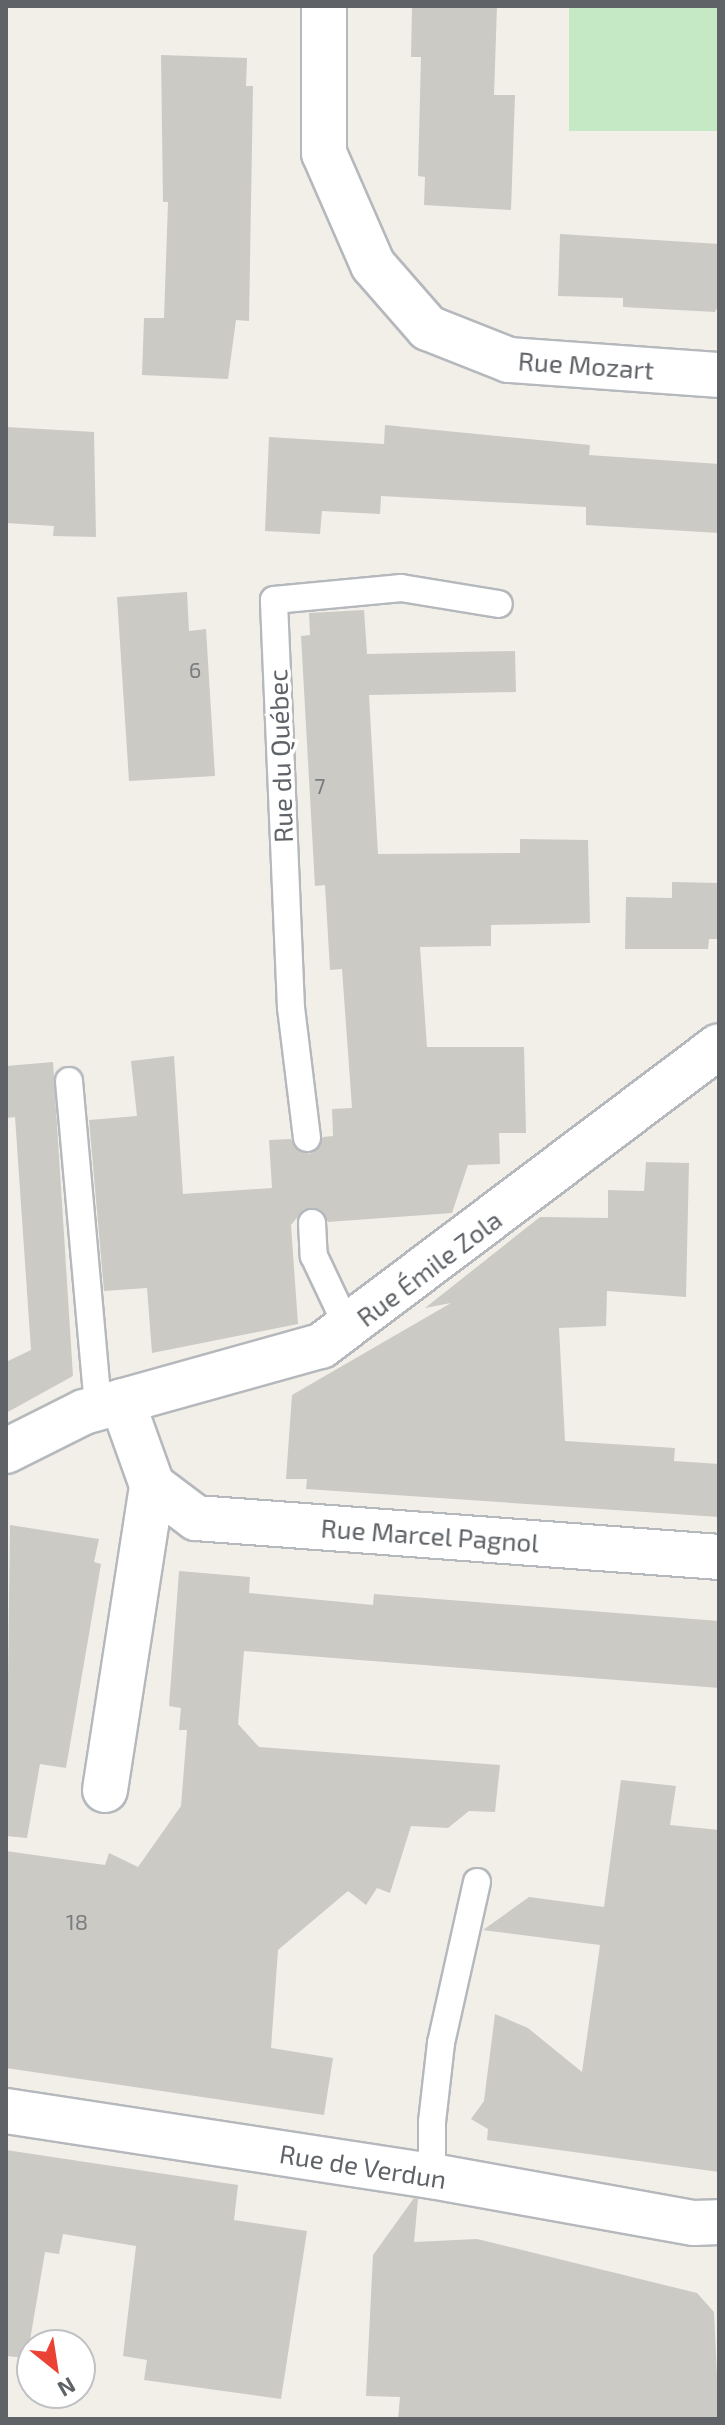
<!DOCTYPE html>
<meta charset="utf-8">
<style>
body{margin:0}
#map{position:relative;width:725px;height:2425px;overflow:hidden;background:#f1efe8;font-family:"Exo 2",sans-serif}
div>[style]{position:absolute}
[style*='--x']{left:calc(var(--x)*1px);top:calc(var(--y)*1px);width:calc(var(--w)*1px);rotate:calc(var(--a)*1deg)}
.green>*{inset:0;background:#c5e8c5;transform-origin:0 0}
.building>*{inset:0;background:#cccac5}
.roads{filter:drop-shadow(2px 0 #b5b8bc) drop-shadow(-2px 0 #b5b8bc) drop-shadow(0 2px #b5b8bc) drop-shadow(0 -2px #b5b8bc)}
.lane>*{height:26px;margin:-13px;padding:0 13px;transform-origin:13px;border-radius:13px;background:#fff}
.street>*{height:44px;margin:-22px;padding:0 22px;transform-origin:22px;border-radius:22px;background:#fff}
.secondary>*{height:44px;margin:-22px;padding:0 22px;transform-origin:22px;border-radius:22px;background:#fff}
span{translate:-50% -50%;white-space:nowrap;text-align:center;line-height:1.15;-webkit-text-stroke:7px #fff;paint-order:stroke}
.number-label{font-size:22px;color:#7a7d7f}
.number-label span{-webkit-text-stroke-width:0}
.street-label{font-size:26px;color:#5f6368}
.frame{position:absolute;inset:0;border:8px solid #5f6368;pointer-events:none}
.north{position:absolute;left:16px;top:2329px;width:80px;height:80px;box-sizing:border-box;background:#fff;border:2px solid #bfc1c3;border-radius:50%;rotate:150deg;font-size:22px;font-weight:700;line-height:32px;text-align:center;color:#5f6368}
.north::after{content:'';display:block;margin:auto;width:28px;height:36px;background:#ea4335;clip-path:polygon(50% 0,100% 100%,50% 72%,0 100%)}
</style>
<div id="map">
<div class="green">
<i style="left:569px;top:6px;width:150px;height:125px"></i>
</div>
<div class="building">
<i style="clip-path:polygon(412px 6px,497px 6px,494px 95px,515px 95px,511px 210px,424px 205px,425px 177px,418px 176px,421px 57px,411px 57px)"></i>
<i style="clip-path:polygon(161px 55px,247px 58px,246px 86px,253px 86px,249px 321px,236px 320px,228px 379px,142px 375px,144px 318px,164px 318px,168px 202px,163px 202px)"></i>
<i style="clip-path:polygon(560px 234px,719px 244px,719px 304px,715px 312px,623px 307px,623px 298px,558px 296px)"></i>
<i style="clip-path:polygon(385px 425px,590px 445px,589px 455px,719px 464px,719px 533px,586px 525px,586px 507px,381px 496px,380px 514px,322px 511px,320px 534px,265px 531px,269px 437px,384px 444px)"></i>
<i style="clip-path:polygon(6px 427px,94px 432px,96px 537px,53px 536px,54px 526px,6px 523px)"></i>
<i style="clip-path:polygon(187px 592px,189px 631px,206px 629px,215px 776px,129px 781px,117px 597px)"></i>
<i style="clip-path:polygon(364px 610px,367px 654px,515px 651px,516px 692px,369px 695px,378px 854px,520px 853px,520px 839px,588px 840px,590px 923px,491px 925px,491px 946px,420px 947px,427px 1047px,524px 1047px,526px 1133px,499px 1133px,500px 1164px,468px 1165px,452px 1213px,328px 1222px,320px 1209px,304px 1209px,291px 1225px,298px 1324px,152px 1353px,147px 1288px,104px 1291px,89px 1120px,137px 1116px,131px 1061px,174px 1056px,183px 1194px,272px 1188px,269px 1140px,291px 1139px,295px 1148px,310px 1154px,323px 1137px,333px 1136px,332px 1109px,352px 1108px,342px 969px,330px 970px,325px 885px,315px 886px,301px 636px,310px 635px,309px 613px)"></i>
<i style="clip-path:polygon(672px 882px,719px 883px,719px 939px,709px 939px,708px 949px,625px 949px,626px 897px,672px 898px)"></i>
<i style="clip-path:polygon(53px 1062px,73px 1376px,6px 1413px,6px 1362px,31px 1350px,15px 1117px,6px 1118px,6px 1066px)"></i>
<i style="clip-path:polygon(646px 1162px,689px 1163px,686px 1297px,607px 1291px,606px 1326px,559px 1328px,565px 1441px,675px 1448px,674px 1461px,719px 1464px,719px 1517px,306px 1489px,307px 1479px,286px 1479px,292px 1395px,451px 1303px,425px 1308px,540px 1217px,608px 1218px,608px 1190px,644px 1191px)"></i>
<i style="clip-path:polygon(10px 1525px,99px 1539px,94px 1562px,101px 1564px,66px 1768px,40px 1764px,27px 1838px,6px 1836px)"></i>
<i style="clip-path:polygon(179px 1571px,250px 1577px,249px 1593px,373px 1605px,374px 1594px,719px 1621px,719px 1688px,244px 1651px,238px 1724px,259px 1747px,500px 1765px,495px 1812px,469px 1811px,448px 1828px,411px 1826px,390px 1893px,377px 1888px,366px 1905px,348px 1891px,278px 1950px,271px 2048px,333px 2058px,324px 2115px,6px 2068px,6px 1851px,105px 1865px,109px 1853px,138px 1867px,181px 1806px,187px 1730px,179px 1730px,181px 1708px,169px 1706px)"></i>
<i style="clip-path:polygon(621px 1780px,676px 1786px,670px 1825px,719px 1830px,719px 2172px,487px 2140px,488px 2129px,471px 2119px,484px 2101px,495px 2014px,528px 2028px,582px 2072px,600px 1945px,483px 1930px,529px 1897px,604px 1907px)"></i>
<i style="clip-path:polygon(6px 2150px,238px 2185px,234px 2220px,307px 2231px,281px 2399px,144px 2380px,147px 2360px,123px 2356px,136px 2246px,63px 2234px,59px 2254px,45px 2252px,27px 2358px,6px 2356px)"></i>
<i style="clip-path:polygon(414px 2198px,418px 2199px,414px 2242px,477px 2239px,697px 2293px,714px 2312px,719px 2419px,398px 2419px,400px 2397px,366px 2396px,373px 2255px)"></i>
</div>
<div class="roads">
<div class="lane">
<i style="--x:69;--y:1081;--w:328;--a:84.9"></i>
<i style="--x:307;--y:1138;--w:131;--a:-97"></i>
<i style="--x:291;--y:1008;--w:408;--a:-92.4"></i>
<i style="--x:274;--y:600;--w:128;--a:-5.4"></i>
<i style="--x:401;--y:588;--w:99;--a:9.3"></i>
<i style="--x:312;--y:1223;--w:33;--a:87"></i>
<i style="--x:314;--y:1256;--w:80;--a:64.7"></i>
<i style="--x:432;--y:2176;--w:54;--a:-90"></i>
<i style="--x:432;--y:2122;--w:80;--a:-83.5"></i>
<i style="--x:441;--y:2043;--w:165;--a:-77.4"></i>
</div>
<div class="street">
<i style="--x:324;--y:6;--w:147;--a:90"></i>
<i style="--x:324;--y:153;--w:122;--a:66.4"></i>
<i style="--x:373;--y:265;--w:84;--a:48.9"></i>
<i style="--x:428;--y:328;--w:87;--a:21.6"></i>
<i style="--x:509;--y:360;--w:211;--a:4.1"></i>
<i style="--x:6;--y:1451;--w:87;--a:-26.6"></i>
<i style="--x:84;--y:1412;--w:246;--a:-15.6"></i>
<i style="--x:321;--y:1346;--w:498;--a:-37"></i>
<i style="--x:152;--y:1485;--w:55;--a:36.9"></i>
<i style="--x:196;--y:1518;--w:524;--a:4.26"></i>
<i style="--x:105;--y:1790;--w:309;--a:-81.2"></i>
<i style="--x:152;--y:1485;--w:89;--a:-109.7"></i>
</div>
<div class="secondary">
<i style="--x:6;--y:2111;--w:431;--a:8.7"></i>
<i style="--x:432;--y:2176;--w:266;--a:10.2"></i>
<i style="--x:694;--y:2223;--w:25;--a:-2"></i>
</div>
</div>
<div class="number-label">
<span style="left:195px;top:670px">6</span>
<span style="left:320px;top:786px">7</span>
<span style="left:77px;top:1922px">18</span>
</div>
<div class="street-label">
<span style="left:586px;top:365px;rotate:4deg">Rue Mozart</span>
<span style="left:280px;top:756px;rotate:-92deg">Rue du Québec</span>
<span style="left:429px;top:1268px;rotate:-37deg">Rue Émile Zola</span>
<span style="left:430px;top:1535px;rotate:4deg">Rue Marcel Pagnol</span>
<span style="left:363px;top:2166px;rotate:9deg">Rue de Verdun</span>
</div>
<div class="frame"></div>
<div class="north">N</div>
</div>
